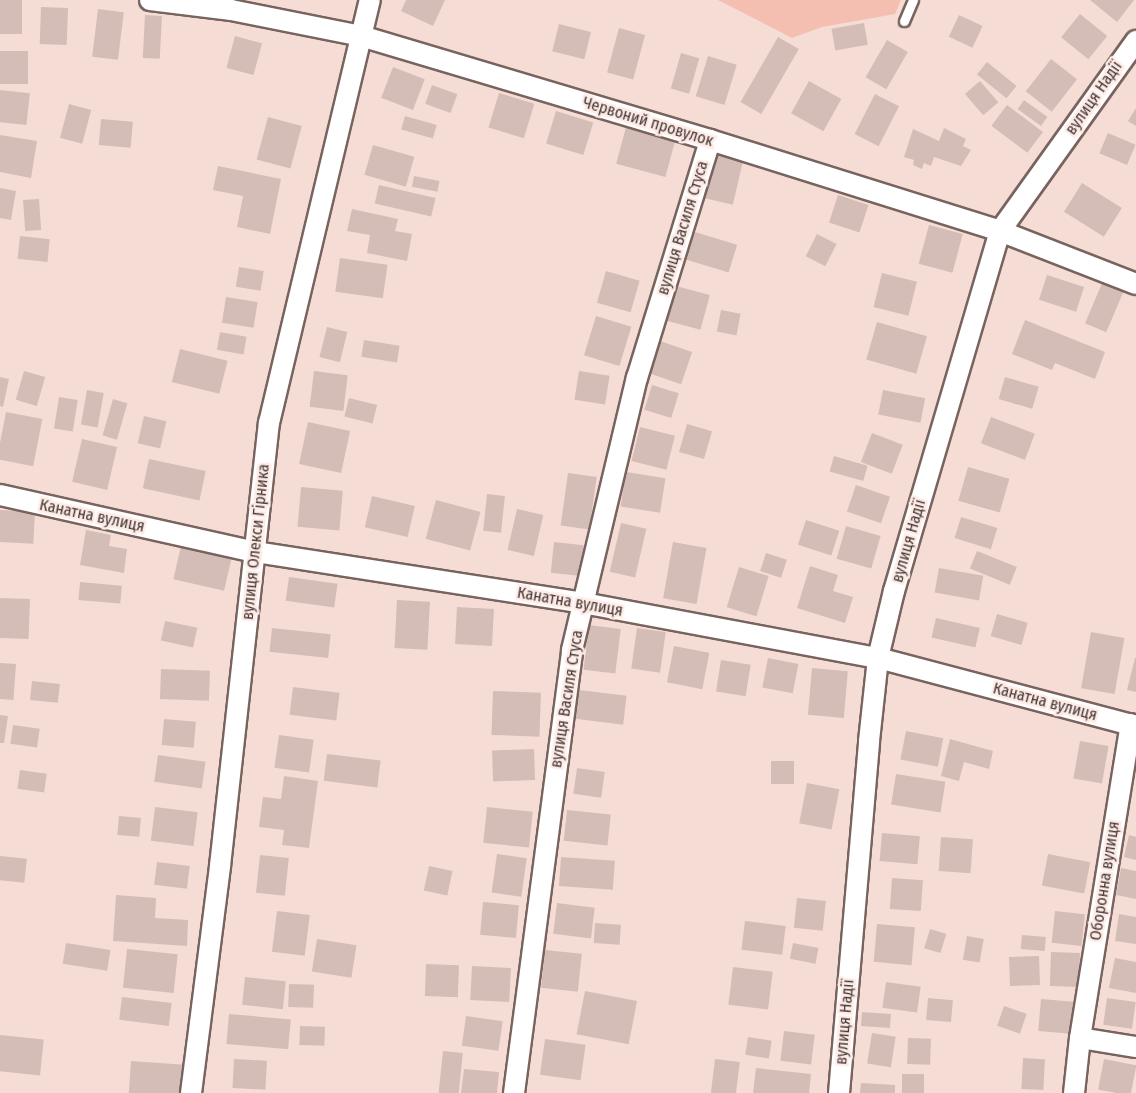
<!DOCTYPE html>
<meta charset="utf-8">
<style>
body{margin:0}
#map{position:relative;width:1136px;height:1093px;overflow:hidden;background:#f5ddd6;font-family:"Fira Sans Condensed",sans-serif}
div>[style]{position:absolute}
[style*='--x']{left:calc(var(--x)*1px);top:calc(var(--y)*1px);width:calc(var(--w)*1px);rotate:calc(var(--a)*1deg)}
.green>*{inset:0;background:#f4bfb1}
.building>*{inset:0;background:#d5bdb7;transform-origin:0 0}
.roads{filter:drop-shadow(2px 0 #78635e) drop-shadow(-2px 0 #78635e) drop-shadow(0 2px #78635e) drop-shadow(0 -2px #78635e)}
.lane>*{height:9px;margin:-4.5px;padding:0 4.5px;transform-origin:4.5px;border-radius:4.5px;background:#fff}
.street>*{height:20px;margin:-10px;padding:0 10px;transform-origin:10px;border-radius:10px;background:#fff}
span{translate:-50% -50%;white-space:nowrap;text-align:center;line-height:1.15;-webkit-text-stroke:5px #ffebe6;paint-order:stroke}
.street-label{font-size:16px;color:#423836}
</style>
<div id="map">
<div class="green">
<i style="clip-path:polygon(718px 0,901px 0,895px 14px,822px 27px,792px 38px)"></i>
</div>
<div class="building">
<i style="left:0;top:0;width:22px;height:34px"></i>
<i style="clip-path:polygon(406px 0,445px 0,433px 26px,401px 11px)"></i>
<i style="clip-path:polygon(1090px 0,1134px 0,1117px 22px)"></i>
<i style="left:41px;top:7px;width:27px;height:37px;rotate:2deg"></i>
<i style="left:98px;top:9px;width:26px;height:48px;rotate:7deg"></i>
<i style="left:1080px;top:14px;width:35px;height:30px;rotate:39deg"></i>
<i style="left:145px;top:15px;width:17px;height:43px;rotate:3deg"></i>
<i style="left:959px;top:15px;width:26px;height:24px;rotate:25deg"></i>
<i style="left:864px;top:23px;width:22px;height:33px;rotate:80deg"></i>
<i style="left:559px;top:24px;width:33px;height:28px;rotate:14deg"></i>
<i style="left:619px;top:28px;width:27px;height:46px;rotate:15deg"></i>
<i style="left:235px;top:36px;width:28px;height:33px;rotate:15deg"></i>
<i style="left:778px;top:37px;width:24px;height:75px;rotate:30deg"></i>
<i style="left:887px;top:40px;width:24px;height:43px;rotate:30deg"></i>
<i style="left:0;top:51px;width:28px;height:33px"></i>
<i style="left:681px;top:53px;width:19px;height:37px;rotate:16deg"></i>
<i style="left:708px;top:56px;width:30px;height:42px;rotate:17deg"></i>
<i style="left:1051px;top:59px;width:33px;height:41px;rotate:38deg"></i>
<i style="left:987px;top:62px;width:38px;height:16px;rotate:39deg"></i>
<i style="left:393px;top:67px;width:34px;height:33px;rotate:21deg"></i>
<i style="left:809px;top:81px;width:37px;height:37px;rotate:29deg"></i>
<i style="left:980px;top:81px;width:28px;height:20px;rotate:49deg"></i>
<i style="left:432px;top:85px;width:27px;height:20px;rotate:20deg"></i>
<i style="left:0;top:90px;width:30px;height:32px;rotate:6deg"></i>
<i style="left:499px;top:93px;width:37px;height:36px;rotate:17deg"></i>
<i style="left:875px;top:94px;width:27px;height:45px;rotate:27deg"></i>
<i style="left:1024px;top:100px;width:29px;height:11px;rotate:36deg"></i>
<i style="left:69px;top:104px;width:23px;height:35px;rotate:15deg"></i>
<i style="left:1007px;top:105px;width:45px;height:26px;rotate:37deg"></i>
<i style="clip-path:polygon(1136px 108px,1136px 126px,1128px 121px)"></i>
<i style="left:556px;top:111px;width:39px;height:34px;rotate:17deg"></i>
<i style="left:405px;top:116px;width:33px;height:14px;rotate:16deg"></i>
<i style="left:268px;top:117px;width:35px;height:44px;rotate:15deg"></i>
<i style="left:101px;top:119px;width:32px;height:26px;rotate:5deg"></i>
<i style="left:626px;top:127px;width:51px;height:38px;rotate:15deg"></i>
<i style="clip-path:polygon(944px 128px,966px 139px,963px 146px,971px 150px,961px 166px,934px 157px,931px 166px,924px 163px,922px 169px,913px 165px,914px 160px,904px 157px,913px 129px,939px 141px)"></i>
<i style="left:1108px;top:133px;width:30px;height:22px;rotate:23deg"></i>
<i style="clip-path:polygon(0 135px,37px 141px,31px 178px,0 172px)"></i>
<i style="left:373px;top:145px;width:43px;height:31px;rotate:16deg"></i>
<i style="left:713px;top:153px;width:31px;height:46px;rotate:13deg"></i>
<i style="clip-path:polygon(218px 166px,281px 179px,270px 234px,237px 227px,243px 196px,213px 190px)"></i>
<i style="left:414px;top:176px;width:26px;height:11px;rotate:11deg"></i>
<i style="left:1082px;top:183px;width:47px;height:34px;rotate:32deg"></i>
<i style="left:379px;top:185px;width:58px;height:19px;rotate:13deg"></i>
<i style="clip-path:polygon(0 188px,16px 191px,11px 220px,0 218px)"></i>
<i style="left:838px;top:195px;width:32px;height:29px;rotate:18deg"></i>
<i style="left:39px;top:199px;width:31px;height:16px;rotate:86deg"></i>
<i style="clip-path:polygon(352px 209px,398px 219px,395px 231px,412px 234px,407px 261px,367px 253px,370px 235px,347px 231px)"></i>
<i style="left:929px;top:225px;width:35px;height:40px;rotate:15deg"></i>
<i style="left:695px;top:232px;width:44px;height:29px;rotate:17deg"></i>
<i style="left:817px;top:234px;width:22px;height:25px;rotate:27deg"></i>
<i style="left:20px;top:236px;width:30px;height:23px;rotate:6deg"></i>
<i style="left:340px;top:258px;width:48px;height:34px;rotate:8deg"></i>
<i style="left:239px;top:267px;width:25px;height:20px;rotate:9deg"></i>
<i style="left:606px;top:271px;width:35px;height:33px;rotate:16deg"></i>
<i style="left:882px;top:273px;width:36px;height:35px;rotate:14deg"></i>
<i style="left:1047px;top:275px;width:39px;height:26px;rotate:18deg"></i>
<i style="left:1103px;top:281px;width:23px;height:46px;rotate:23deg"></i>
<i style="left:676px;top:286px;width:35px;height:36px;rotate:15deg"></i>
<i style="left:226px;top:297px;width:32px;height:26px;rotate:9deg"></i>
<i style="left:721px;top:310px;width:20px;height:22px;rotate:11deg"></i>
<i style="left:596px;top:316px;width:37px;height:41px;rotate:17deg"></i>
<i style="clip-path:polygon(1025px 320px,1105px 352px,1095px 379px,1055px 363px,1052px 370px,1012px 354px)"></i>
<i style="left:877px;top:322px;width:52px;height:39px;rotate:16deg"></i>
<i style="left:327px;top:327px;width:21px;height:31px;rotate:14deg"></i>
<i style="left:220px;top:332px;width:27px;height:18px;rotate:10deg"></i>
<i style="left:364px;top:340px;width:36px;height:17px;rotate:9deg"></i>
<i style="left:660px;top:341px;width:34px;height:34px;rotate:19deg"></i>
<i style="left:180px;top:349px;width:49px;height:34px;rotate:14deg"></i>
<i style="left:24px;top:371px;width:22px;height:30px;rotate:16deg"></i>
<i style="left:314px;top:371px;width:34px;height:36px;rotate:7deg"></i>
<i style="left:579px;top:371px;width:31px;height:29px;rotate:9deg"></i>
<i style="clip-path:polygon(0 377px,9px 379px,3px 407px,0 406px)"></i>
<i style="left:1005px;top:377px;width:35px;height:23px;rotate:16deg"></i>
<i style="left:652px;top:385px;width:28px;height:26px;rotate:17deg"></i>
<i style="left:87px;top:390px;width:17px;height:35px;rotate:10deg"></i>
<i style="left:883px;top:390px;width:43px;height:25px;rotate:11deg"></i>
<i style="left:59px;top:397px;width:19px;height:32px;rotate:9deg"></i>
<i style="left:349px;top:398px;width:29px;height:19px;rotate:14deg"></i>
<i style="left:113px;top:399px;width:15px;height:38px;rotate:16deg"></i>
<i style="left:6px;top:412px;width:37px;height:48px;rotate:11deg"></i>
<i style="left:144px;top:416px;width:23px;height:28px;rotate:13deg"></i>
<i style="left:991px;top:417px;width:47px;height:28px;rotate:21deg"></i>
<i style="left:308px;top:422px;width:43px;height:43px;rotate:12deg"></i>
<i style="left:687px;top:424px;width:26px;height:29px;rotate:16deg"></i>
<i style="left:640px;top:427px;width:36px;height:35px;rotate:14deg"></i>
<i style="left:872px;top:433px;width:33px;height:31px;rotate:21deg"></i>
<i style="left:82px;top:439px;width:36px;height:44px;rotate:13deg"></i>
<i style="left:834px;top:456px;width:35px;height:16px;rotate:16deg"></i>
<i style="left:149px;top:459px;width:58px;height:30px;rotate:12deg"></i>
<i style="left:968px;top:467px;width:43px;height:35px;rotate:16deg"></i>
<i style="left:626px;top:472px;width:40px;height:35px;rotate:9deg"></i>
<i style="left:568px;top:473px;width:29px;height:53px;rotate:8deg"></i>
<i style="left:856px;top:485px;width:36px;height:28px;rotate:19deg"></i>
<i style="left:301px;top:487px;width:42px;height:40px;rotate:5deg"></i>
<i style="left:487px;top:494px;width:18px;height:37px;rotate:6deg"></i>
<i style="left:372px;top:496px;width:44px;height:32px;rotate:13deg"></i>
<i style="left:436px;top:500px;width:46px;height:40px;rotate:15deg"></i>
<i style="left:517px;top:509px;width:27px;height:42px;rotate:13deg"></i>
<i style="left:0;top:510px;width:35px;height:32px;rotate:3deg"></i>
<i style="left:961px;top:517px;width:38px;height:22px;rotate:17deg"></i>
<i style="left:806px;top:520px;width:35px;height:26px;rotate:18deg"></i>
<i style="left:621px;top:523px;width:26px;height:50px;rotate:13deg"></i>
<i style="left:846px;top:526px;width:36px;height:34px;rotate:16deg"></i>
<i style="clip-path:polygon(86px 530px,111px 535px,109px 546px,127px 549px,124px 573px,80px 565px)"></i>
<i style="left:554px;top:542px;width:30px;height:31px;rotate:6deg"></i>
<i style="left:673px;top:542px;width:34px;height:57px;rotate:10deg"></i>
<i style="left:181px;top:546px;width:52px;height:34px;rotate:13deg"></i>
<i style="left:977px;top:551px;width:43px;height:19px;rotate:22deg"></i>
<i style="left:766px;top:553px;width:22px;height:19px;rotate:18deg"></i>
<i style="clip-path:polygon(810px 566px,838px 575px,833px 591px,853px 597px,845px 623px,797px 608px)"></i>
<i style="left:739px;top:567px;width:31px;height:42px;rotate:17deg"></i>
<i style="left:939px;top:568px;width:45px;height:25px;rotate:10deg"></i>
<i style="left:289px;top:577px;width:49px;height:24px;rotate:8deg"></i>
<i style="left:80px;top:582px;width:42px;height:18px;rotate:5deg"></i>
<i style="left:0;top:598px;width:30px;height:40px;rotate:2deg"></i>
<i style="left:397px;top:600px;width:33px;height:48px;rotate:3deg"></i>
<i style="left:457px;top:607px;width:37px;height:37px;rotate:3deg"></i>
<i style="left:997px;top:614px;width:32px;height:23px;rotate:16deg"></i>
<i style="left:936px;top:618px;width:45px;height:20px;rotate:13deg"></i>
<i style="left:165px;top:621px;width:33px;height:20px;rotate:12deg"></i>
<i style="left:589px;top:625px;width:32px;height:45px;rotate:7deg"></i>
<i style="left:272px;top:628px;width:59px;height:24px;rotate:6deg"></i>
<i style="left:637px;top:628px;width:29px;height:41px;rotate:8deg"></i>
<i style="left:1091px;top:632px;width:34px;height:57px;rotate:10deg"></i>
<i style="left:674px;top:646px;width:36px;height:37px;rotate:11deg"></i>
<i style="left:768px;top:658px;width:31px;height:30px;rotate:11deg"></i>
<i style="clip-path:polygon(1135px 658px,1136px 658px,1136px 692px,1127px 690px)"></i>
<i style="left:721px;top:660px;width:30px;height:32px;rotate:9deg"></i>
<i style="left:0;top:663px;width:16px;height:36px;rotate:4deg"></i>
<i style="left:812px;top:668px;width:36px;height:47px;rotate:5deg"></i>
<i style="left:161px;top:669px;width:49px;height:30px;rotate:2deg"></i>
<i style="left:32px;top:681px;width:28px;height:19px;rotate:6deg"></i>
<i style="left:293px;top:687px;width:47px;height:28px;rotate:7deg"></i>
<i style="left:579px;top:690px;width:48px;height:29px;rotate:7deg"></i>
<i style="left:493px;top:691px;width:48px;height:44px;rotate:2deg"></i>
<i style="clip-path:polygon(0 715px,8px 716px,4px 743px,0 743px)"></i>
<i style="left:164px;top:719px;width:32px;height:26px;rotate:5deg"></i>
<i style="left:13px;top:725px;width:27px;height:19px;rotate:8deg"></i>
<i style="left:906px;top:731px;width:38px;height:29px;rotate:11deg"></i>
<i style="left:279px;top:735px;width:35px;height:33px;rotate:8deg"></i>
<i style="clip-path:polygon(950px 739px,993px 751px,989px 769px,964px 762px,959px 781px,941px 776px)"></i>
<i style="left:1080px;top:741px;width:29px;height:38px;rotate:10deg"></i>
<i style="left:534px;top:749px;width:31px;height:42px;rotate:88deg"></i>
<i style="left:327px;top:754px;width:54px;height:27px;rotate:7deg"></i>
<i style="left:158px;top:755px;width:48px;height:27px;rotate:8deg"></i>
<i style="left:771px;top:761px;width:23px;height:23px"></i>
<i style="left:577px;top:768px;width:28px;height:26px;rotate:8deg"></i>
<i style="left:20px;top:770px;width:27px;height:19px;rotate:8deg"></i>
<i style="left:896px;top:774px;width:50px;height:31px;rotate:9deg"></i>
<i style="clip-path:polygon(284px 776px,318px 781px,309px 848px,282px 845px,284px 830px,259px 827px,263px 797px,281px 799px)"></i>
<i style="left:807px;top:783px;width:33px;height:41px;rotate:11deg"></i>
<i style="left:155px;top:807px;width:43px;height:34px;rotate:7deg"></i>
<i style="left:487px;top:807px;width:46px;height:36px;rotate:6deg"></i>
<i style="left:567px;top:810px;width:44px;height:31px;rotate:6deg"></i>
<i style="left:119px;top:816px;width:22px;height:19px;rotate:5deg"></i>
<i style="left:882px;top:833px;width:38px;height:28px;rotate:5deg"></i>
<i style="clip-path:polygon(1129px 835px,1136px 837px,1136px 860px,1124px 857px)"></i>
<i style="left:941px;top:837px;width:32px;height:34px;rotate:4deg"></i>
<i style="left:497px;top:854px;width:30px;height:39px;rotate:8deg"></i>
<i style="left:1048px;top:854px;width:43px;height:32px;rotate:11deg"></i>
<i style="left:260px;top:855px;width:29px;height:38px;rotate:6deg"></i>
<i style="left:0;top:856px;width:27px;height:24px;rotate:6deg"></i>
<i style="left:561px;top:857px;width:54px;height:29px;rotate:4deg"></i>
<i style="left:157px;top:862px;width:33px;height:23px;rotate:7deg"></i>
<i style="left:429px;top:866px;width:24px;height:25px;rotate:12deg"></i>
<i style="clip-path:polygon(1121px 868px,1136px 871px,1136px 899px,1116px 895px)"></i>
<i style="left:892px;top:878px;width:31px;height:31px;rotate:4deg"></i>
<i style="clip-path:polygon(116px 895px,156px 898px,155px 918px,188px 920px,187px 946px,113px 941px)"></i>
<i style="left:797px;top:898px;width:29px;height:30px;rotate:6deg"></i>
<i style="left:483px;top:902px;width:36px;height:33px;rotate:5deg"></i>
<i style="left:557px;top:903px;width:38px;height:31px;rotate:7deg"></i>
<i style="left:277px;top:911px;width:33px;height:41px;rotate:7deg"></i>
<i style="left:1055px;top:911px;width:30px;height:32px;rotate:6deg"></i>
<i style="clip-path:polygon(1119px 914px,1136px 917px,1136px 944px,1115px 941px)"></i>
<i style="left:745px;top:921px;width:41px;height:29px;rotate:7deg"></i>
<i style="left:595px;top:923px;width:26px;height:20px;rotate:4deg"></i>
<i style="left:877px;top:924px;width:38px;height:38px;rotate:5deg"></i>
<i style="left:930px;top:929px;width:17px;height:20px;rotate:17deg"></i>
<i style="left:1022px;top:935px;width:24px;height:14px;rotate:5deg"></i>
<i style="left:967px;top:936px;width:17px;height:24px;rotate:10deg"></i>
<i style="left:317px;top:939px;width:40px;height:33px;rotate:9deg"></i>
<i style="left:66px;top:943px;width:45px;height:21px;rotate:9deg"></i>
<i style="left:793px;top:943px;width:26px;height:16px;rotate:11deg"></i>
<i style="left:127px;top:949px;width:51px;height:39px;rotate:6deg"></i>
<i style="left:545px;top:950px;width:37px;height:38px;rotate:6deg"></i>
<i style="left:1051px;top:952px;width:29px;height:34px;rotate:2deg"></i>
<i style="left:1039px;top:956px;width:29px;height:30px;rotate:88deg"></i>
<i style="clip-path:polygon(1115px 958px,1136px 962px,1136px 993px,1109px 988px)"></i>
<i style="left:426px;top:964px;width:33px;height:32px;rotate:2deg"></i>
<i style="left:472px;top:966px;width:39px;height:34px;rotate:3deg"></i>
<i style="left:733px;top:967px;width:40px;height:38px;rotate:7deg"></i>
<i style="left:245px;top:977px;width:41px;height:28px;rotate:6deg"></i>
<i style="left:886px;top:982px;width:35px;height:26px;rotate:8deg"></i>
<i style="left:289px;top:984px;width:25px;height:23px;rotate:2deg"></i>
<i style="left:585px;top:991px;width:53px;height:44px;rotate:11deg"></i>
<i style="left:122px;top:997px;width:50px;height:23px;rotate:7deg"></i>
<i style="left:928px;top:998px;width:25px;height:22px;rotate:5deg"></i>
<i style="left:1107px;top:998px;width:29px;height:27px;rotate:8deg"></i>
<i style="left:1041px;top:999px;width:35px;height:32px;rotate:5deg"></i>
<i style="left:1004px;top:1006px;width:24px;height:21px;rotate:19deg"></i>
<i style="left:862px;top:1012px;width:29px;height:14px;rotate:4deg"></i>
<i style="left:229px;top:1014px;width:62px;height:30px;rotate:5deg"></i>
<i style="left:466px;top:1016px;width:37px;height:30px;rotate:8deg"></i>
<i style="left:300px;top:1026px;width:25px;height:19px;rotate:2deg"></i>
<i style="left:784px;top:1031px;width:31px;height:30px;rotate:7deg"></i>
<i style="left:872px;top:1033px;width:24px;height:31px;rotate:9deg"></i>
<i style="left:0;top:1035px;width:44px;height:36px;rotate:6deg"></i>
<i style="left:748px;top:1037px;width:24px;height:18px;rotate:9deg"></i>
<i style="left:908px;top:1038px;width:23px;height:26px;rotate:2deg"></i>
<i style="left:545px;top:1039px;width:41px;height:36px;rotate:8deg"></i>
<i style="left:443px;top:1051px;width:20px;height:42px;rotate:6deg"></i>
<i style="left:1023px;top:1058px;width:22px;height:31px;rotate:3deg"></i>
<i style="left:234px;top:1059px;width:33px;height:29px;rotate:3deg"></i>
<i style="left:715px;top:1059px;width:25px;height:34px;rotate:7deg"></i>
<i style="left:1104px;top:1059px;width:33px;height:31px;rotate:11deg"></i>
<i style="left:131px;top:1061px;width:53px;height:32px;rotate:4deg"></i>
<i style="clip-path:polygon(756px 1068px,811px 1074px,809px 1093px,753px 1093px)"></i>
<i style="clip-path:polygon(464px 1069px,499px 1072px,497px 1093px,461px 1093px)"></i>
<i style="left:902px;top:1074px;width:22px;height:19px"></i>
<i style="clip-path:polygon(861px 1083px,895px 1085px,895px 1093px,860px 1093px)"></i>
</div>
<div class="roads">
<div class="lane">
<i style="--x:904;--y:21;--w:23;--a:-67"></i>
</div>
<div class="street">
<i style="--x:150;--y:0;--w:82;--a:7"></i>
<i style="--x:231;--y:10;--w:133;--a:11.3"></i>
<i style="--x:361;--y:36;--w:364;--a:16.6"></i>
<i style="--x:710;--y:140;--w:304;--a:17.4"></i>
<i style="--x:1000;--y:231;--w:146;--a:21.3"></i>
<i style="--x:0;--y:495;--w:261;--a:12.6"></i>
<i style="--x:255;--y:552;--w:332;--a:8.8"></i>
<i style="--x:583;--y:603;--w:300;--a:10.6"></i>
<i style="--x:878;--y:658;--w:267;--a:14.8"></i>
<i style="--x:1080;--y:1038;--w:57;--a:9.1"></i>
<i style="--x:191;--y:1093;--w:229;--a:-82.7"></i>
<i style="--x:220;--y:866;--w:446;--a:-83.7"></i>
<i style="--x:269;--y:423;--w:435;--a:-76.6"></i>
<i style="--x:514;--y:1093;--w:447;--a:-82.5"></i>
<i style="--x:572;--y:650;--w:280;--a:-76.6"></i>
<i style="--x:637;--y:378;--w:249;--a:-72.9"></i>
<i style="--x:839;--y:1093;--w:353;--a:-85.1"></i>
<i style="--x:869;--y:741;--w:83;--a:-83.8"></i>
<i style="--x:878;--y:658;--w:69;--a:-76.6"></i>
<i style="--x:894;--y:591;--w:375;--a:-73.6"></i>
<i style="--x:1000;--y:231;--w:234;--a:-54.4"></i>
<i style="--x:1074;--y:1093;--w:55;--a:-83.8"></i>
<i style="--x:1080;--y:1038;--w:318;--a:-80.8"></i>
</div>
</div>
<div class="street-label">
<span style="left:1094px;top:98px;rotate:-55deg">вулиця Надії</span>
<span style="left:648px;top:122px;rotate:17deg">Червоний провулок</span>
<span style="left:683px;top:228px;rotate:-73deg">вулиця Василя Стуса</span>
<span style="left:92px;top:516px;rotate:12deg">Канатна вулиця</span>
<span style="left:909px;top:541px;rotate:-74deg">вулиця Надії</span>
<span style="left:256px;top:542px;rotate:-84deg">вулиця Олекси Гірника</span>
<span style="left:570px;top:602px;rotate:10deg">Канатна вулиця</span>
<span style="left:567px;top:699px;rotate:-81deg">вулиця Василя Стуса</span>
<span style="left:1045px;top:702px;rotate:15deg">Канатна вулиця</span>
<span style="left:1105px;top:881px;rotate:-81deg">Оборонна вулиця</span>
<span style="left:845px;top:1022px;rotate:-85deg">вулиця Надії</span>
</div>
</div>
